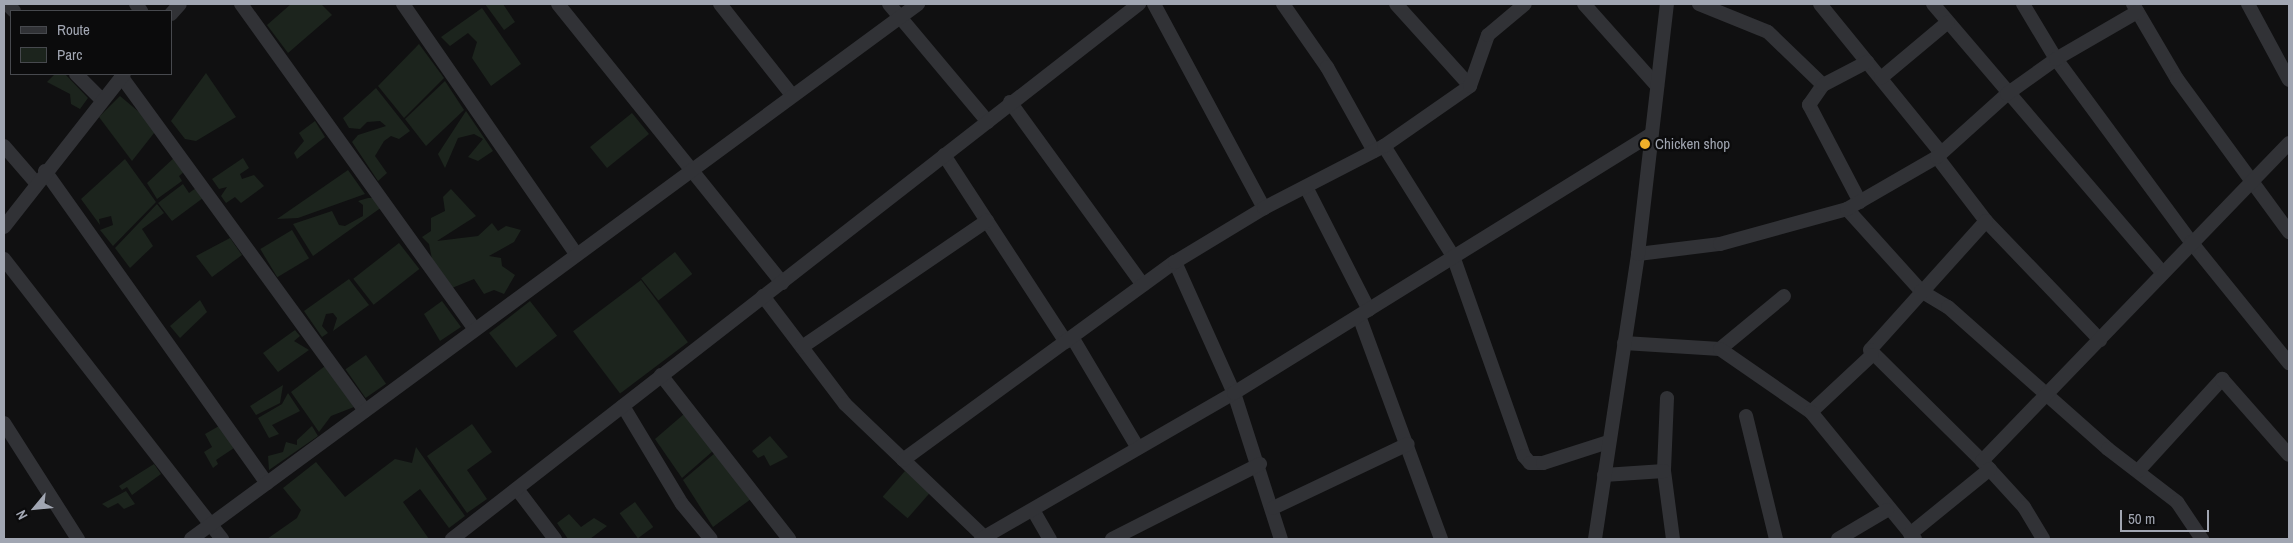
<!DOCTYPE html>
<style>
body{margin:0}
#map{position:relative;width:2293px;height:543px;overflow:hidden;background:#101011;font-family:"Archivo Narrow",sans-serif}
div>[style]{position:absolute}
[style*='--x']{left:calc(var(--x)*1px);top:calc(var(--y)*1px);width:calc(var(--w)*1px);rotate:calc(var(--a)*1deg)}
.green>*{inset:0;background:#1c241d;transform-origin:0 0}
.street>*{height:14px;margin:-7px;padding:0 7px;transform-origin:7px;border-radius:7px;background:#313236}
.dots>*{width:14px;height:14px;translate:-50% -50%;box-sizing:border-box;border:2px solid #0b0b0c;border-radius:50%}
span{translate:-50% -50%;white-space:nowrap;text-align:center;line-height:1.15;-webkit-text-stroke:4.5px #0b0b0c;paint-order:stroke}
.poi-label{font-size:15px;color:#a1a6b2}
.left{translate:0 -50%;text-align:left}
.frame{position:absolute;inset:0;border:5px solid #a1a6b2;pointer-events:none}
.legend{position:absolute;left:10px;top:10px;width:162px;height:65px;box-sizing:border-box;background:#0b0b0c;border:1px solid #47494e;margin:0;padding:6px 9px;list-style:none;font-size:15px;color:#a1a6b2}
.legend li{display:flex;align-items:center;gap:10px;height:25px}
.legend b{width:25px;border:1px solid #47494e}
.north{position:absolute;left:10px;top:483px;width:50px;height:50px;-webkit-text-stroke:4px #0b0b0c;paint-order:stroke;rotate:242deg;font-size:14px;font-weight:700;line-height:20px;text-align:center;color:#a1a6b2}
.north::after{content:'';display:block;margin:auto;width:18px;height:22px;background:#a1a6b2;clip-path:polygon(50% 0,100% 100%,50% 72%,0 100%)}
.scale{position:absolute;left:2120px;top:510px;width:89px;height:22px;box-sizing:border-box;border:2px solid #a1a6b2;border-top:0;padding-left:6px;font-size:15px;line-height:18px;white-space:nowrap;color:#a1a6b2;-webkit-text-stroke:4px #0b0b0c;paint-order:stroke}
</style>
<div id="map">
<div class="green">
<i style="clip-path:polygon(291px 4px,321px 4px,332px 15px,288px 53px,267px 25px)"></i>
<i style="clip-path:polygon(485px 4px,503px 4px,515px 22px,504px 30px)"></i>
<i style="clip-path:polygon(482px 8px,521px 64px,491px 86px,472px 58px,477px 42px,468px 33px,450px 46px,441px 37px)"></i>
<i style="clip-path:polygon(419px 44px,444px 78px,404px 118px,378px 86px)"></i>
<i style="clip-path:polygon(206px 73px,236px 117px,196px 141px,185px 139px,171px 121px)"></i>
<i style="clip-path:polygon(55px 74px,65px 74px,88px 98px,80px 109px,71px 104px,70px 94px,47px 82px)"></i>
<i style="clip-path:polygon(445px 81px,464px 110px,426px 146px,405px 119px)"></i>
<i style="clip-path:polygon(376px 88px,410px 131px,399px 139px,391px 136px,384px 141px,375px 156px,387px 173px,378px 181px,352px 142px,358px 135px,386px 126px,380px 121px,367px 122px,360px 129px,349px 128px,343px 118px)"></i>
<i style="clip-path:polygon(120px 96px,158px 128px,132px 161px,99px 117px)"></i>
<i style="clip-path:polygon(466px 111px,493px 151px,478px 161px,468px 157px,483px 139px,474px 134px,458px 138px,445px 168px,438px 154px)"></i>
<i style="left:632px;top:113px;width:27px;height:54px;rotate:51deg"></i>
<i style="clip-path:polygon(315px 121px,325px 137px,297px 159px,294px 153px,304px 141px,299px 133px)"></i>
<i style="clip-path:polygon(176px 156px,185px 171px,179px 176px,182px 181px,157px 199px,147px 183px)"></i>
<i style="clip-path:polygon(243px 158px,249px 168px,240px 174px,242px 179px,254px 175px,264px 186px,241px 203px,235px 197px,226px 203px,221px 196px,227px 187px,219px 189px,212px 179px)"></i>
<i style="clip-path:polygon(125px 159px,156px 202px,113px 246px,100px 230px,113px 225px,111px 216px,99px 219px,100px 225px,81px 199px)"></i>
<i style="clip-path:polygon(348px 170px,365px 194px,298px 218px,277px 219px)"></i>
<i style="clip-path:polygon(183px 184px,189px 193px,196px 188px,203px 198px,172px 221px,158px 203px)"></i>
<i style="clip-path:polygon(451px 189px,476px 216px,437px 241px,478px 236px,492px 223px,498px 231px,506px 226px,521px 230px,514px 242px,489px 256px,501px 258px,502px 266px,515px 275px,504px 294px,494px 290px,484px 294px,474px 279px,452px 288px,432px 259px,429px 244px,422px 237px,431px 231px,431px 218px,445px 211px,443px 197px)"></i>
<i style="clip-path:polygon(368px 198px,375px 198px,382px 207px,313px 256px,293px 224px,332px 211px,339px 225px,345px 226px,363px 216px,363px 205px,358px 201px)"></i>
<i style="clip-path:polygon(157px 204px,164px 213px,142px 229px,153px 246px,130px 268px,115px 248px)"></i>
<i style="left:292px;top:230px;width:33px;height:37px;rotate:59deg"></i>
<i style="clip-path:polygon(230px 238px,242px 255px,212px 277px,196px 256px)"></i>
<i style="left:399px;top:243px;width:33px;height:58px;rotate:52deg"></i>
<i style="left:675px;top:252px;width:28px;height:43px;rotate:52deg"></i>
<i style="clip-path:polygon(349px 279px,369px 305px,333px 331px,337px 318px,333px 313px,326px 314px,322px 326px,328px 333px,322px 337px,304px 311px)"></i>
<i style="left:641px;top:280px;width:78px;height:85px;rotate:53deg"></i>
<i style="clip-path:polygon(200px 300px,207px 312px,180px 338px,170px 326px)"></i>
<i style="clip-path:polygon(442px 301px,461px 327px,440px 341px,424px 314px)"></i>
<i style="left:530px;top:301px;width:44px;height:52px;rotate:52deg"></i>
<i style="clip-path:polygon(295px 330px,300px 336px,294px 341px,309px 350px,278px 372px,263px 353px)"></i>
<i style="left:366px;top:355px;width:35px;height:25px;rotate:55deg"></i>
<i style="clip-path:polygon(325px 366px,354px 407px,331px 416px,319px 432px,291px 392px)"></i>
<i style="clip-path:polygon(283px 385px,280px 403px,256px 415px,250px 406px)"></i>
<i style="clip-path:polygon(288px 393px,300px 411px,272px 425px,279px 434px,269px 438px,258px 418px,282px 404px)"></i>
<i style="clip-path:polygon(684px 414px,713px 451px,682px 478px,655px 439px)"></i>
<i style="clip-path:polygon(472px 424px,492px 452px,467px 470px,487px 499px,467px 513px,427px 456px)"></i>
<i style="clip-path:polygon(219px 426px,234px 448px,216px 460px,218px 464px,213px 468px,204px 452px,212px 447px,205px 434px)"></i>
<i style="clip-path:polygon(312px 426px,318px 436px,269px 470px,268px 456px,283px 452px,286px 442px,297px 445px,297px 440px)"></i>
<i style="clip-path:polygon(770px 436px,788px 457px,770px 466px,764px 455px,758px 458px,752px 451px)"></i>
<i style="clip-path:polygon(416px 447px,465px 516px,449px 528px,420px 489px,403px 502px,429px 539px,267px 539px,297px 518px,301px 510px,283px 488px,316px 462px,345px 497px,395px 459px,412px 463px)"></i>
<i style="clip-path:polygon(715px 453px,751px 499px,713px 527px,683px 480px)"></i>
<i style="clip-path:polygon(154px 464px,161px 474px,132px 495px,127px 487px,122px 490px,119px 486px)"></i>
<i style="left:905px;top:471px;width:33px;height:34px;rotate:41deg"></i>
<i style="clip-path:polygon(126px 491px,135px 504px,124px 509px,118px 503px,108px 508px,102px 504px)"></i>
<i style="left:635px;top:502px;width:31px;height:19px;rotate:54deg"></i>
<i style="clip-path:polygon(569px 514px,581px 527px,594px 518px,607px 526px,590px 539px,568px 539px,557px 523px)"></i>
</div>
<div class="street">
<i style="--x:7;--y:4;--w:10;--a:45"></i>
<i style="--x:136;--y:4;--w:9;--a:54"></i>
<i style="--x:241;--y:4;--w:399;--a:54.3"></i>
<i style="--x:403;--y:4;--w:302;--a:55.3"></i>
<i style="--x:558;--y:4;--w:358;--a:51.2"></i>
<i style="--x:720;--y:4;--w:115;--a:51.7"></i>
<i style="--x:889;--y:4;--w:154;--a:50"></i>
<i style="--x:1154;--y:4;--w:232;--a:61.7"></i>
<i style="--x:1283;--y:4;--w:77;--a:55.1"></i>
<i style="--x:1327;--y:67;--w:96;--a:60.8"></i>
<i style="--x:1396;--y:4;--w:110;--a:47.9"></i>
<i style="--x:1584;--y:4;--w:110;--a:48.3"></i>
<i style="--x:1699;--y:4;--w:74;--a:22.1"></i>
<i style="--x:1768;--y:32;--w:76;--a:43.9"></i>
<i style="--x:1820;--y:4;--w:192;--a:50.9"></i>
<i style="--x:1933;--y:4;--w:353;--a:49.5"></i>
<i style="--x:2023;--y:4;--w:64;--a:59"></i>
<i style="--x:2056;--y:59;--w:227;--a:53.6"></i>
<i style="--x:2191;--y:242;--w:156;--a:51"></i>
<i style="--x:2133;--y:4;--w:87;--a:59.6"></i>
<i style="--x:2177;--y:79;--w:190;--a:53.8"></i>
<i style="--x:2248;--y:4;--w:86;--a:61.7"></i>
<i style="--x:171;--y:14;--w:13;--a:-48"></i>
<i style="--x:76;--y:74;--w:35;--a:45"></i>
<i style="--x:121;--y:76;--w:414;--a:53.9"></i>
<i style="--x:1881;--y:78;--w:87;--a:-39.9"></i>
<i style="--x:1010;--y:102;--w:226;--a:54"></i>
<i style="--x:4;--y:146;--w:49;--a:49.1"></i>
<i style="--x:1384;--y:146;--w:130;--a:57.9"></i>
<i style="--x:1453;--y:256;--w:212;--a:70.5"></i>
<i style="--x:1524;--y:456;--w:9;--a:49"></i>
<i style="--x:1530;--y:463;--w:13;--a:0"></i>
<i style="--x:1543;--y:463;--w:68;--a:-17.9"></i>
<i style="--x:944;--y:155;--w:223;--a:56.9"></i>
<i style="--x:1937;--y:157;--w:81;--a:52.6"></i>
<i style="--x:1986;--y:221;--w:165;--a:46.2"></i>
<i style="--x:45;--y:171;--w:383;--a:54.6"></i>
<i style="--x:1306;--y:187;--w:138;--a:62.9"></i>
<i style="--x:1860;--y:202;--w:110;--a:-117.7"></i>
<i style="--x:1809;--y:105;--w:24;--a:-55"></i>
<i style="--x:1823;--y:85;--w:50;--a:-27.6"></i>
<i style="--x:1847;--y:209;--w:110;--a:47.9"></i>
<i style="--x:1921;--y:291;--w:31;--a:31"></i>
<i style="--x:1948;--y:307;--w:214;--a:41.6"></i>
<i style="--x:2108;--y:449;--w:87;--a:37.5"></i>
<i style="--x:2177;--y:502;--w:45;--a:56"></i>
<i style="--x:1986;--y:221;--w:173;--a:132"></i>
<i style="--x:1870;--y:350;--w:158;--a:44.7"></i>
<i style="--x:1982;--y:461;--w:62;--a:47.6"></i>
<i style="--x:2024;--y:507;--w:37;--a:59"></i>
<i style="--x:4;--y:227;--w:194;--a:-51.9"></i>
<i style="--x:1638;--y:254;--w:83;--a:-7"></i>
<i style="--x:1720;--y:244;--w:132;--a:-15.4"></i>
<i style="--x:1847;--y:209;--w:104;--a:-30"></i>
<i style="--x:1937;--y:157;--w:94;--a:-42"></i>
<i style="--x:2007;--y:94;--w:60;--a:-35.5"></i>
<i style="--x:2056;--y:59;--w:94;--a:-30.1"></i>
<i style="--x:4;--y:259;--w:355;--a:52.1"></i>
<i style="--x:1175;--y:262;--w:144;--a:65.8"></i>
<i style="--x:1234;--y:393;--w:153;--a:72.2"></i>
<i style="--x:763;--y:296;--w:136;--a:52.8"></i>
<i style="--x:845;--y:404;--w:192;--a:43.7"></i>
<i style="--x:1359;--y:316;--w:238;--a:69.8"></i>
<i style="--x:1072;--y:337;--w:129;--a:59.3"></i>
<i style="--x:1624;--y:343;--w:96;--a:3.6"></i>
<i style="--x:1720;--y:349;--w:83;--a:-39.6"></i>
<i style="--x:802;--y:347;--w:224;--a:-34.3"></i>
<i style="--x:1720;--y:349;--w:111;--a:34.7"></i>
<i style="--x:1872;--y:355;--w:83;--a:136.9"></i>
<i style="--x:1811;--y:412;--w:164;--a:50.7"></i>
<i style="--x:661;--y:375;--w:208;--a:52"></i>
<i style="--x:1667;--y:398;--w:73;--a:92.4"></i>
<i style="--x:1664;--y:471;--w:69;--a:82.5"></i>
<i style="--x:623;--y:406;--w:114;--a:59"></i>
<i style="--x:682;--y:504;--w:45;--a:50.4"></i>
<i style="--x:1746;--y:416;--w:127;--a:76.3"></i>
<i style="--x:4;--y:423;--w:138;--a:57.5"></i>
<i style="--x:903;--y:460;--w:336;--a:-36.1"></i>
<i style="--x:1175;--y:262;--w:104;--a:-31.2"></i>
<i style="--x:1264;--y:208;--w:135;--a:-27.3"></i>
<i style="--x:1384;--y:146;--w:105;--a:-34.9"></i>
<i style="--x:1470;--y:86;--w:54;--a:-70.6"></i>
<i style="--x:1488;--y:35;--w:48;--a:-40"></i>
<i style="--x:1982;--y:461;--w:442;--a:-46"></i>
<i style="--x:2138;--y:471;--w:125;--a:-47.6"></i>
<i style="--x:2222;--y:379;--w:101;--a:48.6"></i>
<i style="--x:1604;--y:475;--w:60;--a:-3.8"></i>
<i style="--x:517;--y:489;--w:63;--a:52.8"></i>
<i style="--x:1273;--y:508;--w:149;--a:-25.4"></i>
<i style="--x:1033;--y:510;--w:34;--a:60"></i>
<i style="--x:1910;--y:534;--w:103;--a:-39.1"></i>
<i style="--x:191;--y:539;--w:903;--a:-36.35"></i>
<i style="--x:452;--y:539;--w:871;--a:-37.91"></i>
<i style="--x:981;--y:539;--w:292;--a:-30"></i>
<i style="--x:1234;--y:393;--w:491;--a:-31.8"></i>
<i style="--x:1112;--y:539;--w:166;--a:-26.9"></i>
<i style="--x:1595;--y:539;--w:288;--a:-81.4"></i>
<i style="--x:1638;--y:254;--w:252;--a:-83.4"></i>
<i style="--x:1838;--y:539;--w:57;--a:-30.6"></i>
</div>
<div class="dots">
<i style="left:1645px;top:144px;background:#efb02a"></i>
</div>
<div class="poi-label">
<span class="left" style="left:1655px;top:144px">Chicken shop</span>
</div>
<div class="frame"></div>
<ul class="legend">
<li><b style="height:6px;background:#313236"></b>Route</li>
<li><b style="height:14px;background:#1c241d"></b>Parc</li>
</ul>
<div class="north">N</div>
<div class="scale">50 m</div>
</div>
